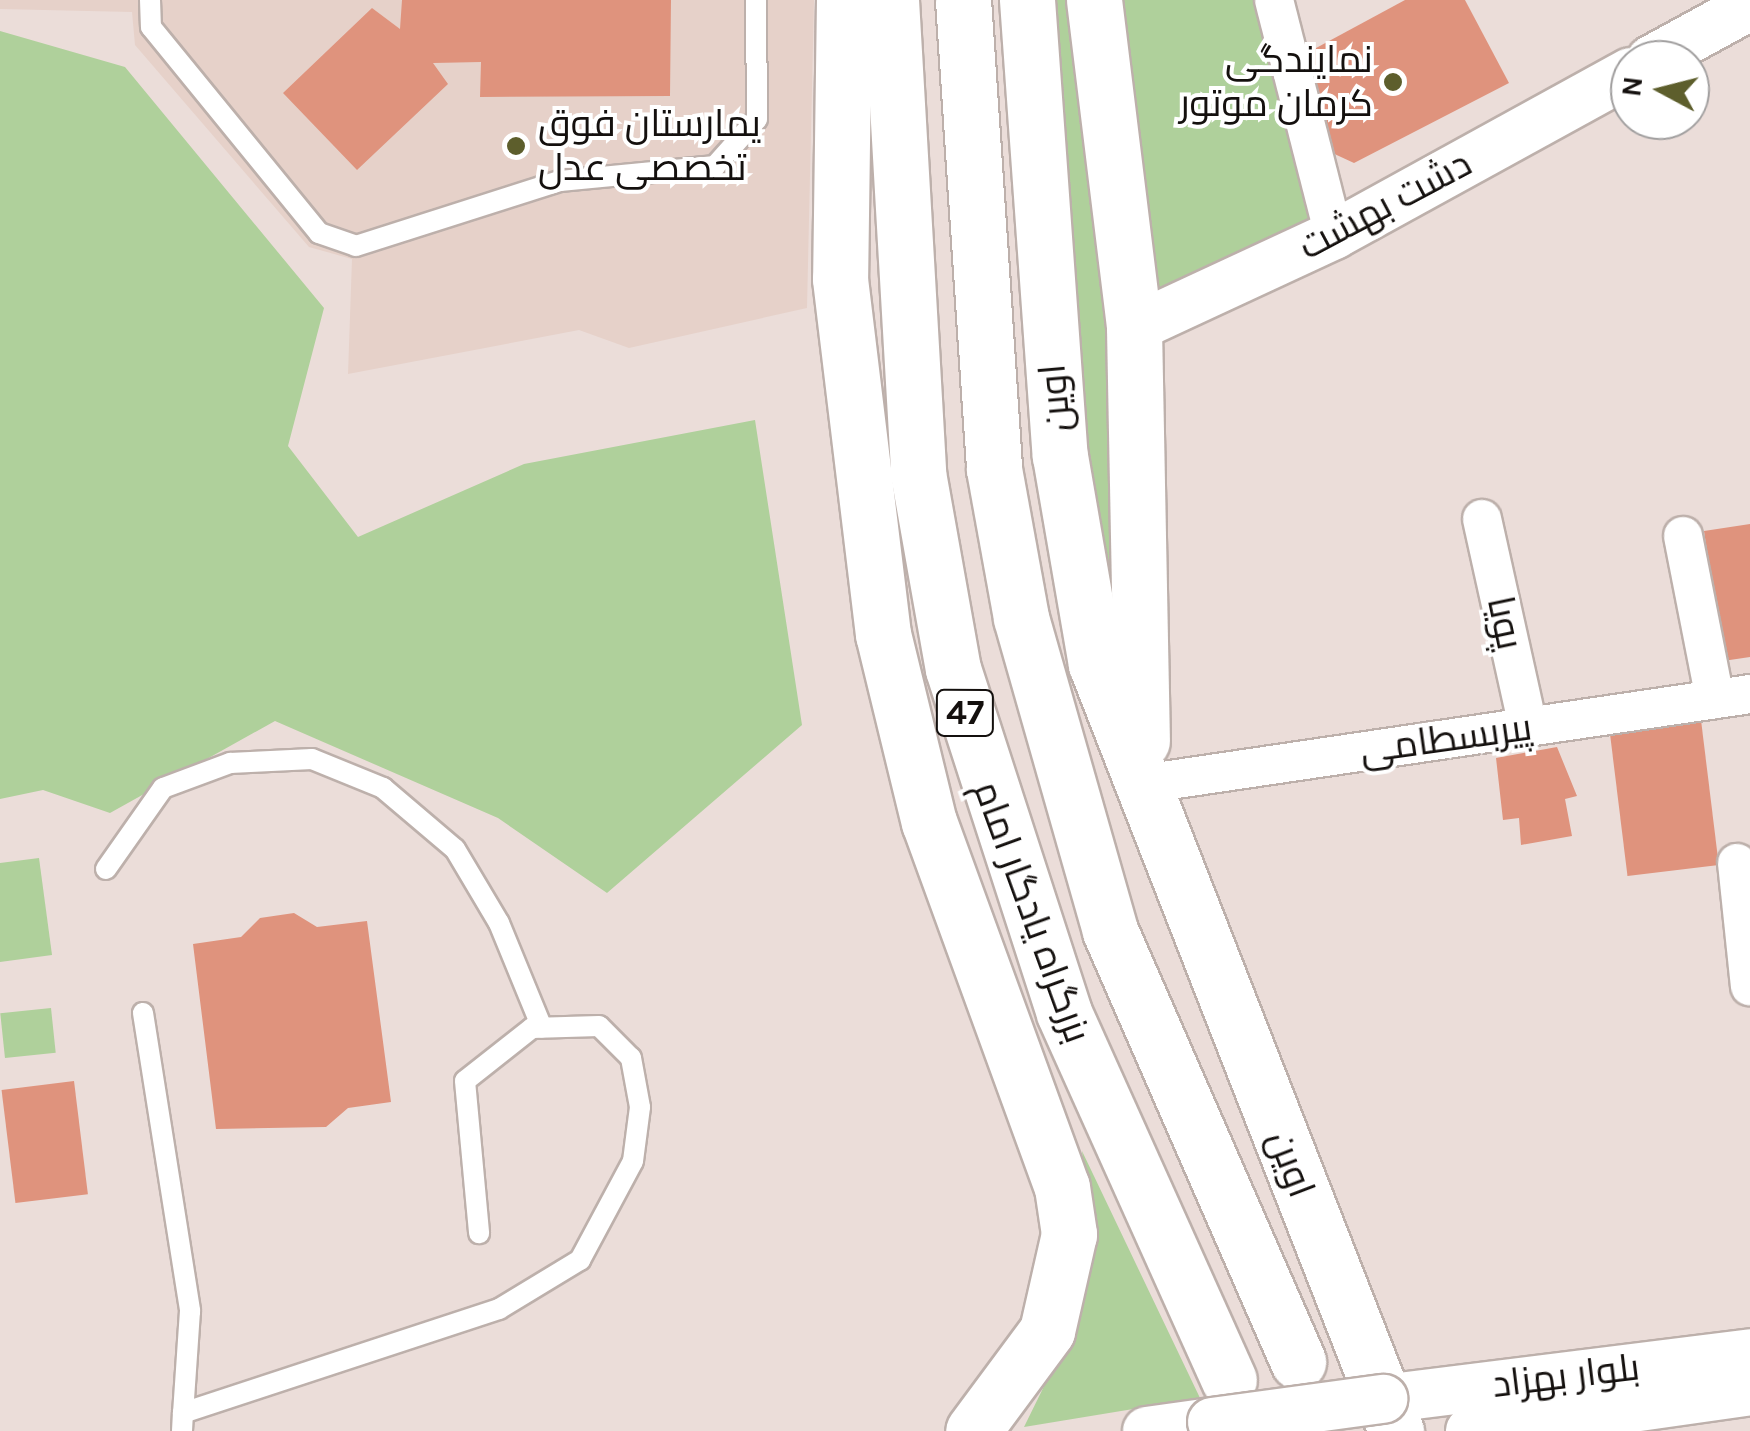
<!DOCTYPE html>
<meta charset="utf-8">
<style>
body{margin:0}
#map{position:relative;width:1750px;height:1431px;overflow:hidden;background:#ebddd9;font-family:Karla,Cairo,sans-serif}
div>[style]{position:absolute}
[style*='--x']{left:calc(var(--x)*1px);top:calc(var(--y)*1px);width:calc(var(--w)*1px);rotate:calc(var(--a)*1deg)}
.built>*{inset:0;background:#e6d1c9}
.green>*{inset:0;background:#afd09b;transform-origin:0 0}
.building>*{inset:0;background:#df937d;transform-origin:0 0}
.roads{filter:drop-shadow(2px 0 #bdb0ab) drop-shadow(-2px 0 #bdb0ab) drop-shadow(0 2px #bdb0ab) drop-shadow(0 -2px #bdb0ab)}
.service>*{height:20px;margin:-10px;padding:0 10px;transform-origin:10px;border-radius:10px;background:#fff}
.minor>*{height:38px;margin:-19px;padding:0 19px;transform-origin:19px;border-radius:19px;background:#fff}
.tertiary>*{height:48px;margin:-24px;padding:0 24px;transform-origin:24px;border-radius:24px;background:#fff}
.secondary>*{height:55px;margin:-27.5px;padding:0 27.5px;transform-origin:27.5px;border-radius:27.5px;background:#fff}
.trunk>*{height:55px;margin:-27.5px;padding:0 27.5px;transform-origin:27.5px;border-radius:27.5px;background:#fff}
.bridges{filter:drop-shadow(2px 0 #bdb0ab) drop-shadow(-2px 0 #bdb0ab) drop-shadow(0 2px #bdb0ab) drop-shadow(0 -2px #bdb0ab)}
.tertiary-bridge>*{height:48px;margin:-24px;padding:0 24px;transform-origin:24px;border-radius:24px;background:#fff}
.dots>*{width:28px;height:28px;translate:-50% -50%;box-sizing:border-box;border:5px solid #fff;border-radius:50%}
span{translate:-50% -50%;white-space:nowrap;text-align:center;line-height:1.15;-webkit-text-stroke:8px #fff;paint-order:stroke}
.shield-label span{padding:2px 8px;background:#fff;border:2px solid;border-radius:8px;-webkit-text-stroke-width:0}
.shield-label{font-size:35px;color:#14100e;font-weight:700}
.poi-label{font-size:38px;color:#14100e}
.right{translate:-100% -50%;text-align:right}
.left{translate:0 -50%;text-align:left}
.street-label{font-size:38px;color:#14100e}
.north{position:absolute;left:1610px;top:40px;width:100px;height:100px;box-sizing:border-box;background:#fff;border:2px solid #a19f9f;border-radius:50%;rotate:277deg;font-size:28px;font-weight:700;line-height:40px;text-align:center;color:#14100e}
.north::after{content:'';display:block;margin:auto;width:35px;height:45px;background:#5d5e2c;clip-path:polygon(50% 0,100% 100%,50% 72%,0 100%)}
</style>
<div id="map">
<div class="built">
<i style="clip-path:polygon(0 0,814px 0,807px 308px,629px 348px,579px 330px,348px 374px,352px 259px,309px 247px,135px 45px,132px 12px,0 9px)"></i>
</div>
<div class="green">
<i style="clip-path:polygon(1045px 0,1073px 0,1109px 272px,1131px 731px,1102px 624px)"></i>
<i style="clip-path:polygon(1110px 0,1262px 0,1309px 221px,1155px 297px)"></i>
<i style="clip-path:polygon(0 31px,125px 67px,324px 308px,288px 446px,358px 537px,524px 464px,755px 420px,802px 725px,607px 893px,498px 818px,275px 721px,110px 813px,43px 790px,0 799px)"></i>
<i style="clip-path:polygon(39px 858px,52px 955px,0 962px,0 863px)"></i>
<i style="left:51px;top:1008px;width:45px;height:51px;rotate:84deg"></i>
<i style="clip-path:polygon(1082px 1151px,1200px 1398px,1024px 1427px,1079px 1315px,1092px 1248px)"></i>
</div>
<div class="building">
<i style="clip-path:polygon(402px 0,671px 0,670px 96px,480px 97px,481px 62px,433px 63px,448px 84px,357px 170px,283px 93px,372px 8px,400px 29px)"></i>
<i style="clip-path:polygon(1405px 0,1465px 0,1509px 83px,1354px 163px,1328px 151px,1305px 54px)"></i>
<i style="clip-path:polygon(1750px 524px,1750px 657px,1723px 661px,1704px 531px)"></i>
<i style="left:1701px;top:720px;width:146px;height:92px;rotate:83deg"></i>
<i style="clip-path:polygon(1557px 747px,1577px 796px,1565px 799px,1572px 836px,1521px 845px,1519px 818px,1503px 820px,1496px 758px)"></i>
<i style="clip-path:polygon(294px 913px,317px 927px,367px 921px,391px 1102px,348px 1108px,326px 1127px,216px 1129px,193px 944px,241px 937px,260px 918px)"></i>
<i style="left:74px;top:1081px;width:114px;height:73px;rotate:83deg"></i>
</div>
<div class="roads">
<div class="service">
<i style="--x:150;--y:0;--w:27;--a:88"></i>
<i style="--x:151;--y:27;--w:266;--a:50.8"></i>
<i style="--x:319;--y:233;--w:39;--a:19"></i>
<i style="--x:356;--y:246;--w:214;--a:-17.7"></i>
<i style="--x:560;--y:181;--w:156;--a:-5.5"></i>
<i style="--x:715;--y:166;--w:63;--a:-48.2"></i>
<i style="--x:757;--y:119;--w:119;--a:-90.5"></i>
<i style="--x:106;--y:869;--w:99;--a:-54.9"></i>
<i style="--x:163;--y:788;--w:72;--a:-20.5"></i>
<i style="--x:230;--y:763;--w:82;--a:-2.8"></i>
<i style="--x:312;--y:759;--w:77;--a:22.2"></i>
<i style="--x:383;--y:788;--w:94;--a:40.3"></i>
<i style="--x:455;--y:849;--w:86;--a:59.3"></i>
<i style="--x:499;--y:923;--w:113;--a:67.7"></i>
<i style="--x:143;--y:1013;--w:302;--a:81"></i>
<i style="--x:190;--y:1311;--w:102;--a:93.9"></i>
<i style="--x:182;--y:1431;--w:18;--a:-87"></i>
<i style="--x:183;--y:1413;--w:333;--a:-18.2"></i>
<i style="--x:499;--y:1309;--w:95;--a:-31.2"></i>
<i style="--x:580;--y:1260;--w:112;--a:-61.8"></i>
<i style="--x:633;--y:1161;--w:54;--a:-82.6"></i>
<i style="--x:640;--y:1107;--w:50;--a:-100.4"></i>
<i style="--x:631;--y:1058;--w:45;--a:-135"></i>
<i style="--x:599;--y:1026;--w:67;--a:178.3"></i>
<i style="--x:532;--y:1028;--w:85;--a:141.7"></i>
<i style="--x:465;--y:1081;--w:153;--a:84.7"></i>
</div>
<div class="minor">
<i style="--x:1274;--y:0;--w:243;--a:75.7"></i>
<i style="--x:1482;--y:519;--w:213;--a:77.5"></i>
<i style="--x:1683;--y:536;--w:166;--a:78.9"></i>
<i style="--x:1143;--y:784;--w:614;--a:-8.43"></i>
<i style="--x:1737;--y:863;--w:124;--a:84"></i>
</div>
<div class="tertiary">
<i style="--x:1651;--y:60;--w:113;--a:-28.6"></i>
<i style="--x:1134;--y:328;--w:221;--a:-24.9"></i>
<i style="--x:1334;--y:235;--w:338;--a:-28.8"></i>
<i style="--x:1383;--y:1399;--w:370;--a:-7.1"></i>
<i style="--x:1147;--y:1431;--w:66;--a:-7.9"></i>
<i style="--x:1470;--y:1431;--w:283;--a:-8.1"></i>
</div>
<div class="secondary">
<i style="--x:1027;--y:0;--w:457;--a:85.9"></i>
<i style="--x:1060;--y:456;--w:211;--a:80.2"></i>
<i style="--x:1096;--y:664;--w:824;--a:68.64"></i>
<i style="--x:1094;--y:0;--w:330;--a:83"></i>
<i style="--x:1134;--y:328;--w:413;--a:88.9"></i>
</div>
<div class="trunk">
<i style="--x:844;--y:0;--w:279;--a:90.8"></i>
<i style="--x:840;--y:279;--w:358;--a:83.1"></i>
<i style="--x:883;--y:634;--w:194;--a:76.3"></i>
<i style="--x:929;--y:822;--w:388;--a:70"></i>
<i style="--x:1062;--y:1187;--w:48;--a:81.5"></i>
<i style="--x:1069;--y:1234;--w:99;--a:102.8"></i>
<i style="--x:1047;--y:1331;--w:124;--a:126.5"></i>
<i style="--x:891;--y:0;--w:474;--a:86.7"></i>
<i style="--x:918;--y:473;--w:199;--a:79.9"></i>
<i style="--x:953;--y:669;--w:361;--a:72.1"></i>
<i style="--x:1064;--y:1013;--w:402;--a:65.8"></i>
<i style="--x:963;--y:0;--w:470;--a:86.2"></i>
<i style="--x:994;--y:469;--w:151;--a:79.7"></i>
<i style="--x:1021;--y:618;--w:325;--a:74.1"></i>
<i style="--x:1110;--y:931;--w:470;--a:66.4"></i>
</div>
</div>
<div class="bridges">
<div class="tertiary-bridge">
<i style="--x:1212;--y:1422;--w:173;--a:-7.7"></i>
</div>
</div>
<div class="dots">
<i style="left:1393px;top:82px;background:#5d5e2c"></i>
<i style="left:516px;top:146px;background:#5d5e2c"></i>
</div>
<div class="shield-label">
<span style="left:965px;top:713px">47</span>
</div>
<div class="poi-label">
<span class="right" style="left:1373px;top:82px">نمایندگی<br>کرمان موتور</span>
<span class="left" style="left:538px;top:146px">یمارستان فوق<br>تخصصی عدل</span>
</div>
<div class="street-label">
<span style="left:1385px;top:205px;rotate:-28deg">دشت بهشت</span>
<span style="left:1055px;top:398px;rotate:-95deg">اوین</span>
<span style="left:1505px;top:623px;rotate:78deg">پویا</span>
<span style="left:1446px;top:739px;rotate:-8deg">پیربسطامی</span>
<span style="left:1032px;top:912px;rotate:70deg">بزرگراه یادگار امام</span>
<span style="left:1291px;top:1164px;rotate:69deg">اوین</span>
<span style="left:1566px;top:1376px;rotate:-7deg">بلوار بهزاد</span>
</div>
<div class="north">N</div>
</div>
